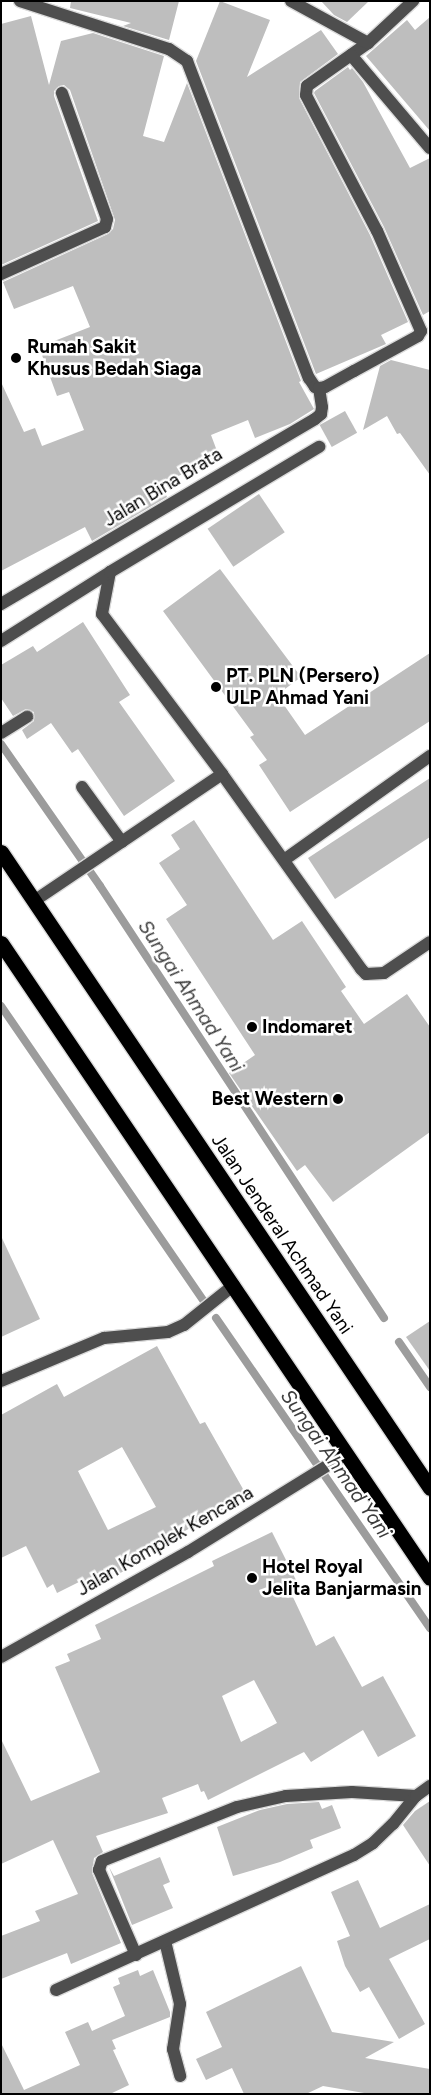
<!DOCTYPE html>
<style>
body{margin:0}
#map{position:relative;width:431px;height:2095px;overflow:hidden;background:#fff;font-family:Figtree,sans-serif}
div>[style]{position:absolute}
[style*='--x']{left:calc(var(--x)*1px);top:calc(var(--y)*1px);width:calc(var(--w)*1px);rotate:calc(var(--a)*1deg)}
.stream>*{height:8px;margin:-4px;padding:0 4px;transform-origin:4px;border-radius:4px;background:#9c9c9c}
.building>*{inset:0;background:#bebebe;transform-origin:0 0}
.roads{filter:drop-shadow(1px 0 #dbdbdb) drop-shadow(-1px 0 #dbdbdb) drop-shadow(0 1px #dbdbdb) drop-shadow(0 -1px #dbdbdb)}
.minor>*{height:12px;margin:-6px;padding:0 6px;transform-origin:6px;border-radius:6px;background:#4e4e4e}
.highway>*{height:15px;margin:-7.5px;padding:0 7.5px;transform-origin:7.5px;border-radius:7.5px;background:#000}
.dots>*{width:14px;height:14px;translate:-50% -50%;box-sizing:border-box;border:2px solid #fff;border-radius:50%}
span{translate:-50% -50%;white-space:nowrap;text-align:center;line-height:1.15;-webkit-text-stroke:5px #fff;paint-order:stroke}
.poi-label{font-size:19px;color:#000;font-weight:700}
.left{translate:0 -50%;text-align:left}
.right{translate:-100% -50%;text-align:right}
.street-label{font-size:19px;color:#000}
.water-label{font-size:20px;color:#3d3d3d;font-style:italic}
.frame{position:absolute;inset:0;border:2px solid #000;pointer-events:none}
</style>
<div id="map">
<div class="stream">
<i style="--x:1;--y:744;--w:173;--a:55.1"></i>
<i style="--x:100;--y:886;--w:517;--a:56.68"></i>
<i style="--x:1;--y:1006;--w:360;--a:55.5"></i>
<i style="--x:216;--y:1318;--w:377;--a:55.4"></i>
<i style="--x:399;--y:1342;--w:55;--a:55.4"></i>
</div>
<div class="building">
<i style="clip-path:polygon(71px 1px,179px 1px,169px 40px,123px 26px,131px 23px,70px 8px)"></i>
<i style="clip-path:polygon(220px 1px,270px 20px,247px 77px,321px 30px,338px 54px,300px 82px,299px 98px,370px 235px,408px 322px,381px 335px,386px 344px,316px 374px,196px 61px)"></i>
<i style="clip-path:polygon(321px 1px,369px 1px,347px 22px,334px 15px)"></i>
<i style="clip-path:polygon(31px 16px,49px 85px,61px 41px,93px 33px,164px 56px,143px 136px,164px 142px,187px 83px,301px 381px,299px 382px,314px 409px,290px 424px,255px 438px,248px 420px,211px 435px,220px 459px,161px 483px,167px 497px,92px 541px,85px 527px,1px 571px,1px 382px,24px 432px,35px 428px,42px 446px,84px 430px,69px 392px,57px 396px,39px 347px,90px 327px,73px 286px,14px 309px,3px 282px,108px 234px,113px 229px,115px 220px,70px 90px,64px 85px,59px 86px,54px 91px,54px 96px,98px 221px,1px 265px,1px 24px)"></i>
<i style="clip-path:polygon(430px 17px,430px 131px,366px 56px,407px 20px,415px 30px)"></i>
<i style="clip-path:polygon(348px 67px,350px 70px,352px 68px,363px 82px,410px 168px,430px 158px,430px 311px,423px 315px,384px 227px,314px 93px,315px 91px)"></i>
<i style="clip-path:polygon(391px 360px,430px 370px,430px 475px,400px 433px,397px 434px,387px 416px,363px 430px,380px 366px)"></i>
<i style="left:345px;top:411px;width:25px;height:29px;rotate:61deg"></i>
<i style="left:259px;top:494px;width:46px;height:62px;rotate:56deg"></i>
<i style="clip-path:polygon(220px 569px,301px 677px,277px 695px,305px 735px,430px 653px,430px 721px,290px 812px,259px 765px,267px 760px,250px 737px,254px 735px,163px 611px)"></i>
<i style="clip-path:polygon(83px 622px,130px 695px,119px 702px,175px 781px,124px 816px,78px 749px,72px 753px,51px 723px,27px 739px,22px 730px,34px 721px,34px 712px,26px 709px,13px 716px,1px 698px,1px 665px,33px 646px,37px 652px)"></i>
<i style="clip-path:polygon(430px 778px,430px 837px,335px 899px,308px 858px)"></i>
<i style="clip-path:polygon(194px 820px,273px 940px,302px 921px,346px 987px,341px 991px,364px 1024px,407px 994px,430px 1027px,430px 1132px,333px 1202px,305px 1165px,297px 1171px,229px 1073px,255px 1055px,166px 919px,187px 905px,159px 863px,180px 849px,171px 835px)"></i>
<i style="clip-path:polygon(1px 1236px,40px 1319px,1px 1337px)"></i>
<i style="clip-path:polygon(430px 1321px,430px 1371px,406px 1337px)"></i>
<i style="clip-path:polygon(evenodd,157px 1346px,200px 1424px,205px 1422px,247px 1496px,144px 1554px,147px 1560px,85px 1590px,81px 1581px,57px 1593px,53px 1584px,47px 1588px,26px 1546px,1px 1558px,1px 1415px,57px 1384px,64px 1397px,157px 1346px,122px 1447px,156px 1507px,108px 1530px,78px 1471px,122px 1447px)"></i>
<i style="clip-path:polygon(evenodd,272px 1532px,301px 1590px,292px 1595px,316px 1646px,334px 1636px,362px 1687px,383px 1676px,416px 1736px,378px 1757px,363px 1730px,311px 1762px,304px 1752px,208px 1800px,204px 1791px,201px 1792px,198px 1784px,162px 1798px,168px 1813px,96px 1836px,103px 1852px,94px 1858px,92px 1873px,121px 1943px,71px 1964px,67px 1953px,1px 1979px,1px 1936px,40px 1921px,35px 1911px,78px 1894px,53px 1840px,1px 1864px,1px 1739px,31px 1801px,100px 1772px,55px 1667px,70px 1661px,67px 1654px,101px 1639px,95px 1625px,214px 1566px,212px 1561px,272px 1532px,254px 1680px,277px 1723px,241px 1742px,222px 1696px,254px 1680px)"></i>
<i style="clip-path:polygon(430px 1801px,430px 1866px,403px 1825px,415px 1811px)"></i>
<i style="clip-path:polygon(319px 1802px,322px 1809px,332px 1805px,341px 1828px,310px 1840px,313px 1848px,280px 1862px,233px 1876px,217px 1827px,260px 1810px,287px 1804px)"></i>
<i style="clip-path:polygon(160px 1857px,170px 1882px,163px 1885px,173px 1908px,132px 1925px,109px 1867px,114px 1876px)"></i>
<i style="clip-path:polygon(358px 1880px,380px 1928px,430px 1904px,430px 1939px,389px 1959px,425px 2024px,399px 2039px,369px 1987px,360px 1992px,345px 1966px,337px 1941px,350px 1936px,331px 1892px)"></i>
<i style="clip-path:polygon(301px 1966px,332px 2032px,394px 2042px,365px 2058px,430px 2069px,430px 2094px,370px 2094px,323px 2086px,306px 2094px,244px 2094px,232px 2068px,206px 2080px,196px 2059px,222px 2047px,206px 2012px)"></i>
<i style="clip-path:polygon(138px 1970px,140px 1976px,153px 1970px,170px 2012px,170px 2017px,112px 2040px,116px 2049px,113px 2050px,129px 2085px,110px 2094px,1px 2094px,1px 2043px,24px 2090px,80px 2065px,65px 2032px,88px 2022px,92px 2031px,125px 2016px,113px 1987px,120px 1984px,118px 1978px)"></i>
</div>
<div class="roads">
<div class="minor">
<i style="--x:20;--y:1;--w:157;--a:17.9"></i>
<i style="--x:169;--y:49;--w:22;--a:34"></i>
<i style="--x:187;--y:61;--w:340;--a:69"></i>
<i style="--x:309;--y:378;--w:11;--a:56"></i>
<i style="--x:315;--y:387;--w:4;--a:14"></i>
<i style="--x:319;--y:388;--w:6;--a:-9"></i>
<i style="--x:325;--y:387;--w:33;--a:-29"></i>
<i style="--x:354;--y:371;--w:73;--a:-28.7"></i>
<i style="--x:418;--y:336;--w:6;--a:-59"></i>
<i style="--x:421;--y:331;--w:109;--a:-113.7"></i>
<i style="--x:377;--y:231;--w:153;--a:-117.6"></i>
<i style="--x:306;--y:95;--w:9;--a:-84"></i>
<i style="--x:307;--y:86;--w:75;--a:-35.2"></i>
<i style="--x:368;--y:43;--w:62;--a:-43"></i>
<i style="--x:291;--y:1;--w:88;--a:28.6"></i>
<i style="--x:351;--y:55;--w:122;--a:49.7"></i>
<i style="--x:1;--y:274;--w:114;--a:-24.3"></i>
<i style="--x:105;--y:227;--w:8;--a:-76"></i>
<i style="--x:107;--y:219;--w:134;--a:-109.7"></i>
<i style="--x:110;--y:572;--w:43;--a:100.8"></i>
<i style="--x:102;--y:614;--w:200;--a:53.1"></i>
<i style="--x:222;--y:774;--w:239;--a:54.5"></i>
<i style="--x:361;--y:969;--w:7;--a:45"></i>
<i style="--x:366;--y:974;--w:18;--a:-3"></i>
<i style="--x:384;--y:973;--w:55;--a:-34"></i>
<i style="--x:1;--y:604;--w:364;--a:-30.5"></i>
<i style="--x:315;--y:419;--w:8;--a:-40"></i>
<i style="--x:321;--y:414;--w:7;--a:-82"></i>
<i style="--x:322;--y:407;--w:19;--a:-99"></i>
<i style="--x:1;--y:641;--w:129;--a:-32.3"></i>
<i style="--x:110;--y:572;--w:244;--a:-30.9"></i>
<i style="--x:1;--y:733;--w:31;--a:-32"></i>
<i style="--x:82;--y:787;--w:68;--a:54"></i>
<i style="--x:284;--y:860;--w:179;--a:-35.5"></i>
<i style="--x:34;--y:901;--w:227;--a:-34"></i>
<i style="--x:1;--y:1381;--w:112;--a:-22.7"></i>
<i style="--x:104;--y:1338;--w:64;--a:-5.4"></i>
<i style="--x:168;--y:1332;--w:17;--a:-24"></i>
<i style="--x:184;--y:1325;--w:64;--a:-38.7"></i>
<i style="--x:1;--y:1657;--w:214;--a:-29.3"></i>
<i style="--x:188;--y:1552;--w:186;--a:-31.8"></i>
<i style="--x:165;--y:1941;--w:65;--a:76.6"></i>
<i style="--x:180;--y:2004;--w:46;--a:98.8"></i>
<i style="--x:173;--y:2049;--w:28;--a:75"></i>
<i style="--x:136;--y:1955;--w:93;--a:-113.5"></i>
<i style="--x:99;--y:1870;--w:9;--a:-72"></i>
<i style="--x:102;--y:1861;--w:145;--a:-21.8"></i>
<i style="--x:237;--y:1807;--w:50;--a:-12.7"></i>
<i style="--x:286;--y:1796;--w:66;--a:-3.5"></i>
<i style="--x:352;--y:1792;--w:64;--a:3.6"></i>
<i style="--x:56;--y:1990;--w:327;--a:-24.4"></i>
<i style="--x:354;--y:1855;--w:22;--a:-32"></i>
<i style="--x:373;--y:1843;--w:28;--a:-44"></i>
<i style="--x:393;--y:1824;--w:36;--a:-51"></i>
<i style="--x:416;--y:1796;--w:17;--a:-36"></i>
</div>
<div class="highway">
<i style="--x:1;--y:852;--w:767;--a:56"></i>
<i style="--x:1;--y:943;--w:766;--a:55.96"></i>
</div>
</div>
<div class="dots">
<i style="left:16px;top:358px;background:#000"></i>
<i style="left:216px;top:687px;background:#000"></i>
<i style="left:252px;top:1027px;background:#000"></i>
<i style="left:338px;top:1099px;background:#000"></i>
<i style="left:252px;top:1578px;background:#000"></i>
</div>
<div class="poi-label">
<span class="left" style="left:27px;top:358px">Rumah Sakit<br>Khusus Bedah Siaga</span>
<span class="left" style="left:226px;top:687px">PT. PLN (Persero)<br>ULP Ahmad Yani</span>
<span class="left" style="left:262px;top:1027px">Indomaret</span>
<span class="right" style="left:328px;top:1099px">Best Western</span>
<span class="left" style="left:262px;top:1578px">Hotel Royal<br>Jelita Banjarmasin</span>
</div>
<div class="street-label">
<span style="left:163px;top:487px;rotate:-31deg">Jalan Bina Brata</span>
<span style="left:282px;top:1234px;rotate:56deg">Jalan Jenderal Achmad Yani</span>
<span style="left:165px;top:1541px;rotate:-30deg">Jalan Komplek Kencana</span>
</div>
<div class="water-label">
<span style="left:191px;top:996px;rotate:57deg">Sungai Ahmad Yani</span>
<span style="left:336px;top:1464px;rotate:55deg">Sungai Ahmad Yani</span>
</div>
<div class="frame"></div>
</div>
